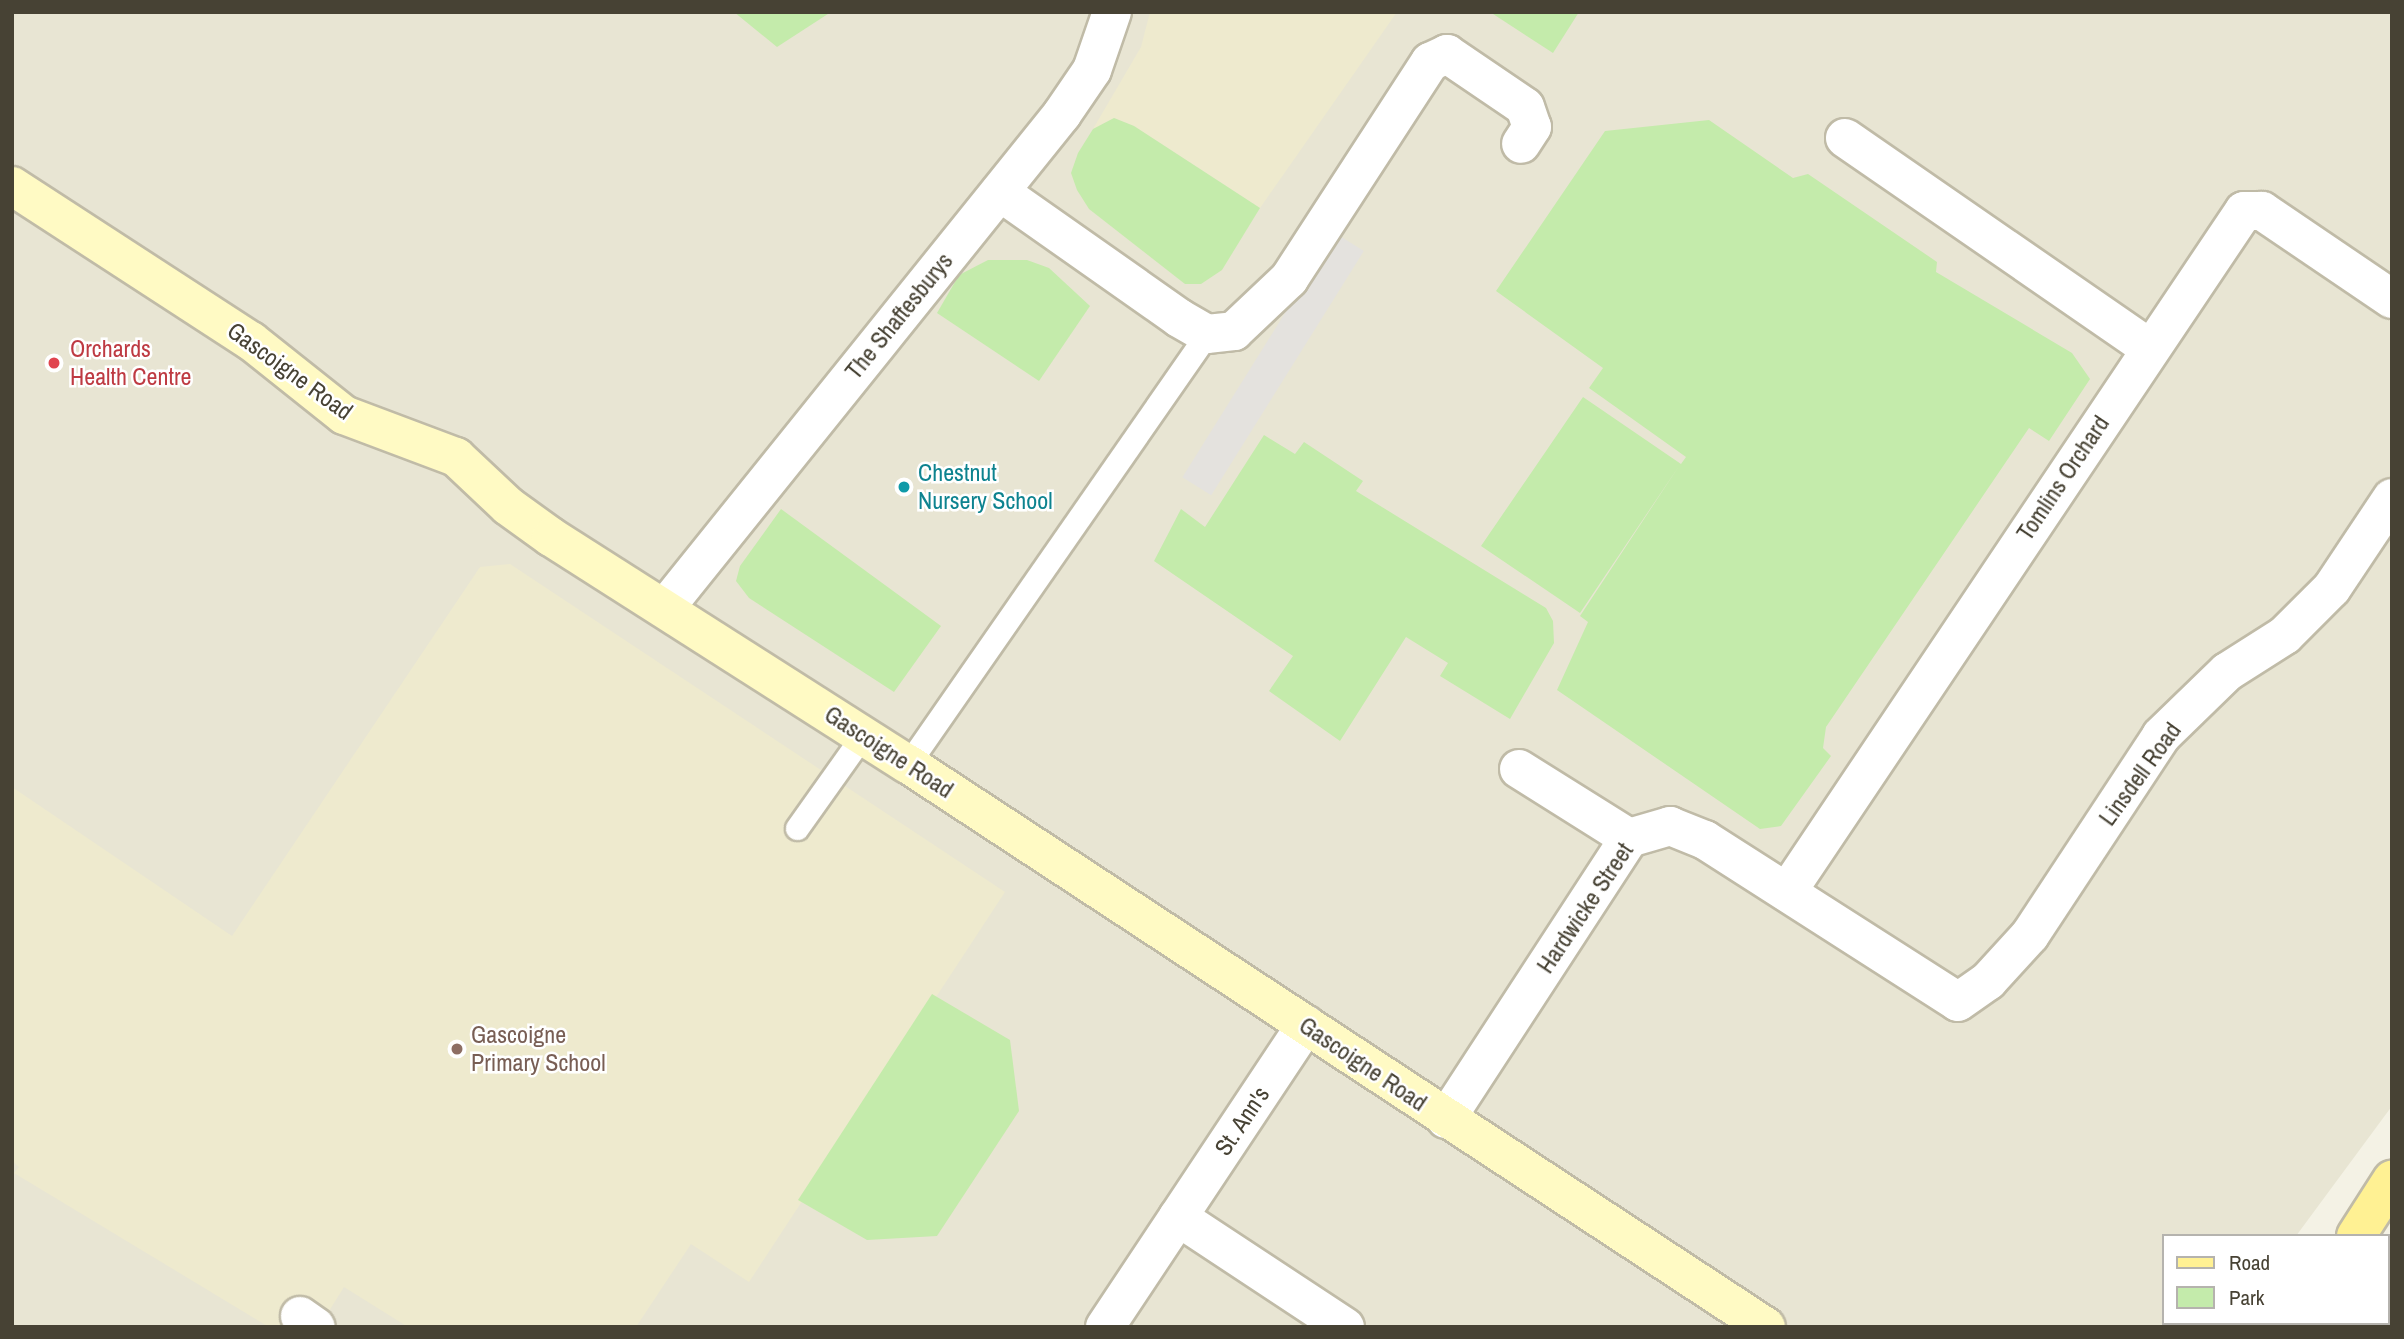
<!DOCTYPE html>
<style>
body{margin:0}
#map{position:relative;width:2404px;height:1339px;overflow:hidden;background:#f4f2e5;font-family:"Archivo Narrow",sans-serif}
div>[style]{position:absolute}
[style*='--x']{left:calc(var(--x)*1px);top:calc(var(--y)*1px);width:calc(var(--w)*1px);rotate:calc(var(--a)*1deg)}
.residential>*{inset:0;background:#e8e5d3}
.education>*{inset:0;background:#eeeace}
.green>*{inset:0;background:#c4ebab}
.parking>*{inset:0;background:#e4e2de;transform-origin:0 0}
.roads{filter:drop-shadow(2px 0 #c0bba7) drop-shadow(-2px 0 #c0bba7) drop-shadow(0 2px #c0bba7) drop-shadow(0 -2px #c0bba7)}
.lane>*{height:23px;margin:-11.5px;padding:0 11.5px;transform-origin:11.5px;border-radius:11.5px;background:#fff}
.street>*{height:38px;margin:-19px;padding:0 19px;transform-origin:19px;border-radius:19px;background:#fff}
.secondary>*{height:38px;margin:-19px;padding:0 19px;transform-origin:19px;border-radius:19px;background:#fffac4}
.primary>*{height:38px;margin:-19px;padding:0 19px;transform-origin:19px;border-radius:19px;background:#fff193}
.dots>*{width:19px;height:19px;translate:-50% -50%;box-sizing:border-box;border:4px solid #fff;border-radius:50%}
span{translate:-50% -50%;white-space:nowrap;text-align:center;line-height:1.15;-webkit-text-stroke:5px #fff;paint-order:stroke}
.street-label{font-size:24px;color:#474234}
.health-label{font-size:24px;color:#be3a42}
.left{translate:0 -50%;text-align:left}
.culture-label{font-size:24px;color:#0d838f}
.education-label{font-size:24px;color:#785e54}
.frame{position:absolute;inset:0;border:14px solid #474234;pointer-events:none}
.legend{position:absolute;left:2162px;top:1234px;width:228px;height:91px;box-sizing:border-box;background:#fff;border:2px solid #b5b3ae;margin:0;padding:9px 12px;list-style:none;font-size:21px;color:#474234}
.legend li{display:flex;align-items:center;gap:14px;height:35px}
.legend b{width:35px;border:2px solid #b5b3ae}
</style>
<div id="map">
<div class="residential">
<i style="clip-path:polygon(12px 12px,2392px 12px,2392px 1106px,2296px 1236px,2164px 1236px,2164px 1323px,2228px 1323px,2224px 1327px,12px 1327px)"></i>
</div>
<div class="education">
<i style="clip-path:polygon(1150px 12px,1397px 12px,1260px 208px,1134px 126px,1114px 118px,1093px 129px,1141px 47px)"></i>
<i style="clip-path:polygon(510px 564px,1005px 892px,749px 1282px,691px 1244px,636px 1327px,408px 1327px,344px 1287px,319px 1327px,269px 1327px,14px 1173px,19px 1167px,12px 1161px,12px 787px,232px 936px,480px 567px)"></i>
</div>
<div class="green">
<i style="clip-path:polygon(734px 12px,831px 12px,777px 47px)"></i>
<i style="clip-path:polygon(1490px 12px,1579px 12px,1553px 53px)"></i>
<i style="clip-path:polygon(1114px 118px,1134px 126px,1260px 208px,1222px 270px,1201px 284px,1185px 284px,1089px 209px,1077px 190px,1071px 173px,1078px 153px,1093px 129px)"></i>
<i style="clip-path:polygon(1709px 120px,1793px 178px,1808px 174px,1937px 262px,1936px 272px,2072px 353px,2090px 379px,2049px 441px,2029px 428px,1826px 727px,1823px 748px,1831px 756px,1781px 826px,1760px 829px,1557px 690px,1588px 622px,1580px 616px,1679px 466px,1580px 613px,1481px 546px,1583px 397px,1681px 464px,1686px 457px,1589px 388px,1603px 368px,1496px 291px,1605px 131px)"></i>
<i style="clip-path:polygon(988px 260px,1027px 260px,1049px 268px,1090px 306px,1039px 381px,937px 313px,959px 275px)"></i>
<i style="clip-path:polygon(1264px 435px,1295px 454px,1304px 442px,1363px 481px,1356px 491px,1546px 608px,1553px 621px,1554px 643px,1510px 719px,1440px 676px,1448px 663px,1406px 637px,1340px 741px,1269px 691px,1293px 656px,1154px 561px,1181px 509px,1205px 527px)"></i>
<i style="clip-path:polygon(781px 509px,941px 626px,894px 692px,749px 598px,736px 581px,740px 566px)"></i>
<i style="clip-path:polygon(932px 994px,1010px 1040px,1019px 1111px,937px 1236px,867px 1240px,798px 1200px)"></i>
</div>
<div class="parking">
<i style="left:1335px;top:233px;width:34px;height:288px;rotate:32deg"></i>
</div>
<div class="roads">
<div class="lane">
<i style="--x:908;--y:764;--w:524;--a:-55.19"></i>
<i style="--x:797;--y:828;--w:114;--a:-54.6"></i>
</div>
<div class="street">
<i style="--x:1845;--y:138;--w:369;--a:34.6"></i>
<i style="--x:1000;--y:192;--w:219;--a:35.1"></i>
<i style="--x:1179;--y:318;--w:32;--a:30"></i>
<i style="--x:1207;--y:334;--w:27;--a:-6"></i>
<i style="--x:1234;--y:331;--w:76;--a:-43.4"></i>
<i style="--x:1289;--y:279;--w:259;--a:-57"></i>
<i style="--x:1430;--y:62;--w:19;--a:-25"></i>
<i style="--x:1447;--y:54;--w:94;--a:34.2"></i>
<i style="--x:1525;--y:107;--w:21;--a:71"></i>
<i style="--x:1532;--y:127;--w:20;--a:123"></i>
<i style="--x:665;--y:608;--w:634;--a:-51.21"></i>
<i style="--x:1062;--y:114;--w:53;--a:-55.7"></i>
<i style="--x:1092;--y:70;--w:61;--a:-71"></i>
<i style="--x:1519;--y:769;--w:130;--a:32.1"></i>
<i style="--x:1787;--y:892;--w:820;--a:-56.14"></i>
<i style="--x:2244;--y:211;--w:18;--a:0"></i>
<i style="--x:2262;--y:211;--w:157;--a:34.1"></i>
<i style="--x:1446;--y:1119;--w:335;--a:-56.9"></i>
<i style="--x:1629;--y:838;--w:43;--a:-16.3"></i>
<i style="--x:1670;--y:826;--w:38;--a:22"></i>
<i style="--x:1705;--y:840;--w:300;--a:32.6"></i>
<i style="--x:1958;--y:1002;--w:37;--a:-35"></i>
<i style="--x:1988;--y:981;--w:62;--a:-47.6"></i>
<i style="--x:2030;--y:935;--w:238;--a:-56.6"></i>
<i style="--x:2161;--y:736;--w:92;--a:-44.1"></i>
<i style="--x:2227;--y:672;--w:69;--a:-32.5"></i>
<i style="--x:2285;--y:635;--w:66;--a:-45"></i>
<i style="--x:2332;--y:588;--w:108;--a:-56.3"></i>
<i style="--x:1178;--y:1217;--w:200;--a:33.4"></i>
<i style="--x:300;--y:1316;--w:19;--a:35"></i>
<i style="--x:1105;--y:1327;--w:363;--a:-56.4"></i>
</div>
<div class="secondary">
<i style="--x:12;--y:186;--w:285;--a:33"></i>
<i style="--x:251;--y:341;--w:119;--a:38.5"></i>
<i style="--x:344;--y:415;--w:120;--a:20.6"></i>
<i style="--x:456;--y:457;--w:71;--a:43.3"></i>
<i style="--x:508;--y:506;--w:53;--a:35.8"></i>
<i style="--x:551;--y:537;--w:423;--a:32.5"></i>
<i style="--x:908;--y:764;--w:1026;--a:33.27"></i>
</div>
<div class="primary">
<i style="--x:2356;--y:1236;--w:67;--a:-57.3"></i>
<i style="--x:2388;--y:1298;--w:7;--a:-56"></i>
<i style="--x:2294;--y:1327;--w:5;--a:-53"></i>
<i style="--x:2371;--y:1327;--w:4;--a:-63"></i>
</div>
</div>
<div class="dots">
<i style="left:54px;top:363px;background:#e0444e"></i>
<i style="left:904px;top:487px;background:#0f9aa8"></i>
<i style="left:457px;top:1049px;background:#8d6e63"></i>
</div>
<div class="street-label">
<span style="left:899px;top:316px;rotate:-51deg">The Shaftesburys</span>
<span style="left:290px;top:371px;rotate:36deg">Gascoigne Road</span>
<span style="left:2063px;top:478px;rotate:-56deg">Tomlins Orchard</span>
<span style="left:889px;top:752px;rotate:33deg">Gascoigne Road</span>
<span style="left:2140px;top:774px;rotate:-54deg">Linsdell Road</span>
<span style="left:1585px;top:908px;rotate:-56deg">Hardwicke Street</span>
<span style="left:1363px;top:1064px;rotate:34deg">Gascoigne Road</span>
<span style="left:1242px;top:1121px;rotate:-56deg">St. Ann's</span>
</div>
<div class="health-label">
<span class="left" style="left:70px;top:363px">Orchards<br>Health Centre</span>
</div>
<div class="culture-label">
<span class="left" style="left:918px;top:487px">Chestnut<br>Nursery School</span>
</div>
<div class="education-label">
<span class="left" style="left:471px;top:1049px">Gascoigne<br>Primary School</span>
</div>
<div class="frame"></div>
<ul class="legend">
<li><b style="height:9px;background:#fff193"></b>Road</li>
<li><b style="height:19px;background:#c4ebab"></b>Park</li>
</ul>
</div>
